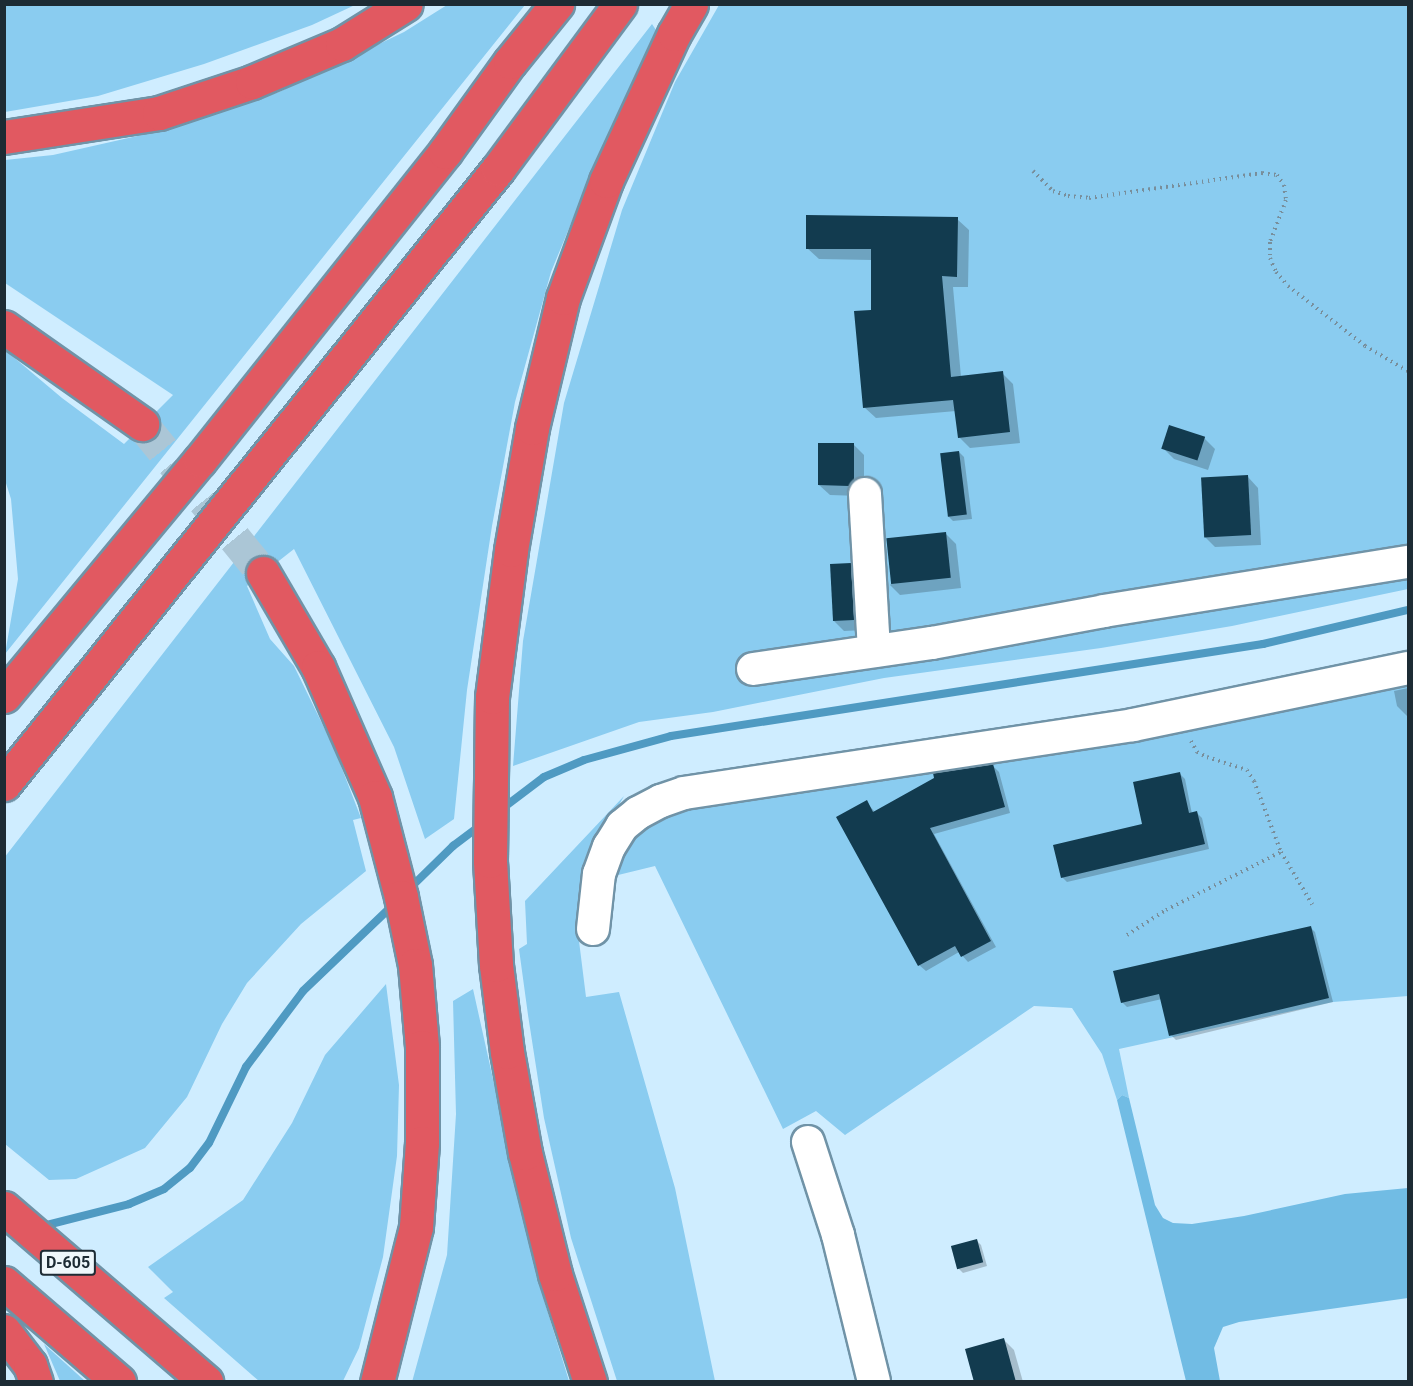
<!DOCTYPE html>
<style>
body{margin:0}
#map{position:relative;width:1413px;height:1386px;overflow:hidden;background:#cfedff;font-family:Roboto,sans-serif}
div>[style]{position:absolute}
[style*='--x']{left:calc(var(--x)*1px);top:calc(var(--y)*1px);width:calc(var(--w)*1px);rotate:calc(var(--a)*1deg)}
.green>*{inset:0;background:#8accf0}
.forest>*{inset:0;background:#71bce4}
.shadow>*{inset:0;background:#0003}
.stream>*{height:8px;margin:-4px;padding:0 4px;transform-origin:4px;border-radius:4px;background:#4f9ac2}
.building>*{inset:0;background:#123b4f;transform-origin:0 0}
.highway-tunnel>*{height:33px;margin-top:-16.5px;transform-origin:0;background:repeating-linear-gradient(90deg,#abc6d6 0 33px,transparent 0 49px)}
.path>*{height:4px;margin-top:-2px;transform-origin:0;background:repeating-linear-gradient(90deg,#788e9b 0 1.5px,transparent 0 6px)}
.roads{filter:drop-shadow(2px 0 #7093a7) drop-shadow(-2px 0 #7093a7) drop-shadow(0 2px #7093a7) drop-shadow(0 -2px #7093a7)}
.minor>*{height:32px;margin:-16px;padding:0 16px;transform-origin:16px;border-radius:16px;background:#fff}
.highway>*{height:33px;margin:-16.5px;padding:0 16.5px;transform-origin:16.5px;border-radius:16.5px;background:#e15961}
span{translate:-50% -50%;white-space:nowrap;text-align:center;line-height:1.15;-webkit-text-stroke:6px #eff7fb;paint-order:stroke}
.shield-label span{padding:2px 4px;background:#eff7fb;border:2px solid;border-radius:4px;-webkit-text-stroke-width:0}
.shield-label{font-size:16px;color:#1d2b34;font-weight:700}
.frame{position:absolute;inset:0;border:6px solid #1d2b34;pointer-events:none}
</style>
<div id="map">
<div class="green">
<i style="clip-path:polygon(5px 4px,355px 4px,355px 5px,312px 25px,204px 64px,98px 96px,5px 112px)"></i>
<i style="clip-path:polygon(447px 5px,525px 5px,5px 654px,18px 579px,11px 499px,5px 480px,5px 350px,62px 398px,124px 444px,173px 395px,5px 283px,5px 160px,53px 155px,155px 132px,279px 92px,404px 32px)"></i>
<i style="clip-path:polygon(719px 5px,1408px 5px,1408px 589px,1232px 626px,1101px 648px,884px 678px,713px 712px,639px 722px,513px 766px,523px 641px,564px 403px,622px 210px,675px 82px)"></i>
<i style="clip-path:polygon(652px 24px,656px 30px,605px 141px,551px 272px,515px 402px,492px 526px,467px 690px,454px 819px,425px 839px,394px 747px,294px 549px,247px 586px,270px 639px,294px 666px,334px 748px,361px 818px,353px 820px,366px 871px,301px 924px,247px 983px,222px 1024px,187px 1097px,145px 1148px,76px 1179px,49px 1180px,5px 1144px,4px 858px)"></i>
<i style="clip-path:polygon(1408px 682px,1408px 996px,1333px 1002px,1119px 1049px,1129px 1098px,1122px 1095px,1117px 1100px,1102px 1054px,1072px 1008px,1034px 1006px,845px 1135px,816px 1111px,783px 1129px,655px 866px,610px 877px,620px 849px,639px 830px,659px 817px,695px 801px)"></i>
<i style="clip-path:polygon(624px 796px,592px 852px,581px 898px,578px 933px,586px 997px,619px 992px,675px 1188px,715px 1381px,617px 1381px,571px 1238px,544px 1118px,528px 1015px,519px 949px,527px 944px,525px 901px)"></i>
<i style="clip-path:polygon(386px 984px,399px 1085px,397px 1156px,383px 1257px,359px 1348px,343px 1381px,259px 1381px,164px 1298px,173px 1292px,148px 1267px,243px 1200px,292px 1123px,325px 1055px)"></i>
<i style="clip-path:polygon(473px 989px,537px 1277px,569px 1381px,412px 1382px,447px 1255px,456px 1114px,453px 1001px)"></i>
<i style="clip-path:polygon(44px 1344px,85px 1381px,60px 1381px)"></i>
</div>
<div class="forest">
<i style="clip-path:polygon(1122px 1095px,1129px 1098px,1155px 1205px,1163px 1218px,1173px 1223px,1192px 1224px,1244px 1216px,1345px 1194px,1408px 1188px,1408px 1298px,1239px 1322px,1223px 1327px,1214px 1348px,1220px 1381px,1186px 1381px,1117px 1100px)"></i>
</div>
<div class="shadow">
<i style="clip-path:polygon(957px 219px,969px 230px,968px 287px,953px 287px,961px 377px,1002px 373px,1013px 384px,1020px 443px,970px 448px,959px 437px,956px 411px,876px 418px,864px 407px,872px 311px,872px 260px,819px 259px,807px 248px)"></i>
<i style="clip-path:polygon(1204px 438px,1215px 449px,1208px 470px,1174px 459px,1163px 448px)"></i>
<i style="clip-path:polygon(853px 444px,864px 455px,864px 491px,860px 496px,830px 495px,819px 485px)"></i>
<i style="clip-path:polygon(959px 452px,964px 457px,972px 519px,953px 521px,948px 516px)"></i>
<i style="clip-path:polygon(1248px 477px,1258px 488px,1261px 545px,1215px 547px,1204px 536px)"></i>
<i style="clip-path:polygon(945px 533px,956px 544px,961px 588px,900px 595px,890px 585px)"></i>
<i style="clip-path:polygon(850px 565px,861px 576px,864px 630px,844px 631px,833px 620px)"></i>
<i style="clip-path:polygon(1408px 688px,1408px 717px,1397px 706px,1394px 691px)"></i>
<i style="clip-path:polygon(993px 766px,999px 772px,1010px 813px,934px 834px,996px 947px,968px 962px,959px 952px,926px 971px,919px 965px,866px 802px,875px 812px)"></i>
<i style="clip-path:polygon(1180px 774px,1185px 779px,1192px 814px,1197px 813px,1202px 818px,1209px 849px,1067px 882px,1062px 877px,1143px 825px)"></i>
<i style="clip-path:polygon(1310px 927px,1315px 932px,1333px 1002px,1176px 1040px,1171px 1035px,1162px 999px,1127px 1007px,1122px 1002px)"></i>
<i style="clip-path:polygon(977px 1241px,981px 1245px,987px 1266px,963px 1273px,958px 1268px)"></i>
<i style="clip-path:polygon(1004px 1340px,1014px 1350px,1023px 1382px,976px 1382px)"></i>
</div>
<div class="stream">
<i style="--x:499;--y:811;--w:56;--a:-37.1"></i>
<i style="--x:544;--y:777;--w:43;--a:-23"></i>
<i style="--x:584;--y:760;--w:90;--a:-15.4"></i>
<i style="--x:671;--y:736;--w:599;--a:-8.83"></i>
<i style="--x:1263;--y:644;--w:149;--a:-13.2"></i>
<i style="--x:406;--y:892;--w:66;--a:-44.4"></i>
<i style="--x:453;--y:846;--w:36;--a:-37"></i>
<i style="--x:39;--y:1227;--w:93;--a:-14.3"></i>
<i style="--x:129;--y:1204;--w:38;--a:-23"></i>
<i style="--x:164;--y:1189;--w:33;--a:-39"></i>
<i style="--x:190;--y:1168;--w:31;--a:-53"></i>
<i style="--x:209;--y:1143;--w:85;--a:-64"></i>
<i style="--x:246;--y:1067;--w:95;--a:-53.1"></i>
<i style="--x:303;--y:991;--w:127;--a:-43.7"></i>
</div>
<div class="building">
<i style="clip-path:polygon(806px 215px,958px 217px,957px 277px,942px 276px,951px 377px,1003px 371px,1010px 432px,958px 438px,953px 400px,863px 408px,854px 311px,871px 310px,871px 249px,806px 249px)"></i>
<i style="left:1169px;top:425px;width:38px;height:25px;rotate:18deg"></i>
<i style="clip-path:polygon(818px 443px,854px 443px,854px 480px,849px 486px,818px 485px)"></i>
<i style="left:959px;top:451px;width:64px;height:19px;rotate:83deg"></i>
<i style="left:1248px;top:475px;width:60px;height:47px;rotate:87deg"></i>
<i style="left:946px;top:532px;width:46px;height:60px;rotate:84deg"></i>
<i style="left:851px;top:563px;width:57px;height:21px;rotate:87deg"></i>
<i style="clip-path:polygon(993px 764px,1005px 807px,930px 828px,991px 941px,961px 957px,955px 946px,918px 966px,836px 817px,867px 800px,873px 812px,934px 778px,933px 773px)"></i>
<i style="clip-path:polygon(1180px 772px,1189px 813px,1197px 811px,1205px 844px,1061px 878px,1053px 845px,1142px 824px,1133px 782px)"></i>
<i style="clip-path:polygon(1311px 926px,1329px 998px,1169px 1036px,1159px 994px,1121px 1003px,1113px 971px)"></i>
<i style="left:977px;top:1239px;width:24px;height:27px;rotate:75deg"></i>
<i style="clip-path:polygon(1004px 1338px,1016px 1382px,974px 1382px,965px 1349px)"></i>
</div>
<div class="highway-tunnel">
<i style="--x:142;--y:424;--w:192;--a:50.9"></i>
</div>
<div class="path">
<i style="--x:1033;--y:171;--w:28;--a:45"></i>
<i style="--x:1053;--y:191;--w:16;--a:18"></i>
<i style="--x:1068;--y:196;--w:21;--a:5"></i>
<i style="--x:1089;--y:198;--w:175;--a:-8.2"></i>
<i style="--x:1262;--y:173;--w:15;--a:8"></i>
<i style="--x:1277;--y:175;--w:12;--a:55"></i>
<i style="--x:1284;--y:185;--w:15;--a:82"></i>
<i style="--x:1286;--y:200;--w:45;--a:110.9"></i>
<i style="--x:1270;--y:242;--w:16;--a:90"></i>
<i style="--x:1270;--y:258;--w:15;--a:67"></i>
<i style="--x:1276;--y:272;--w:18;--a:49"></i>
<i style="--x:1288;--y:286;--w:98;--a:37.9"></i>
<i style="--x:1365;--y:346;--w:50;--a:30.2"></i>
<i style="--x:1191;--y:741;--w:13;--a:61"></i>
<i style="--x:1197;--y:752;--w:11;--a:27"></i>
<i style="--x:1207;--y:757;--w:42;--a:18"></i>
<i style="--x:1247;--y:770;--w:13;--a:58"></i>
<i style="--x:1254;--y:781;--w:76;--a:69.2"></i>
<i style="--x:1281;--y:852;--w:61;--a:59.2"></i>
<i style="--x:1127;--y:935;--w:46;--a:-32.7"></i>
<i style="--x:1166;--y:910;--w:129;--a:-26.8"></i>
</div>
<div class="roads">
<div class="minor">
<i style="--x:865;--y:494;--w:157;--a:86.7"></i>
<i style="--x:753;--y:669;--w:181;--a:-8.3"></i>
<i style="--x:932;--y:643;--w:175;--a:-10.5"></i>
<i style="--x:1104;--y:611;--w:308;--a:-9.2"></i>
<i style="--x:593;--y:929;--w:55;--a:-83.8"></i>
<i style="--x:599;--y:874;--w:29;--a:-70"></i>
<i style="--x:609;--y:847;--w:25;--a:-58"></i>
<i style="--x:622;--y:826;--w:21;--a:-39"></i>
<i style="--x:638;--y:813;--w:26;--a:-28"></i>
<i style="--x:661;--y:801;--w:24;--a:-19"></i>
<i style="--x:684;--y:793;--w:454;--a:-8.6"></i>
<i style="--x:1133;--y:725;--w:281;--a:-11.7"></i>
<i style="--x:808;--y:1142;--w:98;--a:72.1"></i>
<i style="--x:838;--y:1235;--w:151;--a:76.2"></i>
</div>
<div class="highway">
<i style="--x:4;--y:137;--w:157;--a:-8.8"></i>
<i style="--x:159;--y:113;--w:98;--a:-18.4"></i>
<i style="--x:252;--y:82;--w:98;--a:-22.9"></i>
<i style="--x:342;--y:44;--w:75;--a:-32"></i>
<i style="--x:4;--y:327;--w:169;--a:35.1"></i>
<i style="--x:263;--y:573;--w:109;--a:59.7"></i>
<i style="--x:318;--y:667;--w:142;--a:66.3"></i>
<i style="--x:375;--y:797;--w:103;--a:75.4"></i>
<i style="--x:401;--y:897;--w:69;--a:78.4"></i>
<i style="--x:415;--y:965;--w:82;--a:85.1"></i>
<i style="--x:422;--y:1047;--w:96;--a:90"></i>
<i style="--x:422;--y:1143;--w:84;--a:94.1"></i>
<i style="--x:416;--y:1227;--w:160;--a:104.1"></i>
<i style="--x:4;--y:696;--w:307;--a:-50.3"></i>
<i style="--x:200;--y:460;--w:394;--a:-51.5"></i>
<i style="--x:445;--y:152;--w:111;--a:-54.2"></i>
<i style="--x:510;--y:62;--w:75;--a:-51"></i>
<i style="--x:4;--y:784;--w:789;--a:-51.23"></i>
<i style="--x:498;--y:169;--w:205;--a:-53.5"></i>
<i style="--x:4;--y:1208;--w:267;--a:40.7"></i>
<i style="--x:4;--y:1283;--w:152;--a:40.7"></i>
<i style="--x:4;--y:1331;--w:43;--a:52.6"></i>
<i style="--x:30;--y:1365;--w:18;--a:71"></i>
<i style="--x:590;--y:1382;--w:114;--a:-108"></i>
<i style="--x:555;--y:1274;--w:125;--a:-103.9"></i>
<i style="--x:525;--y:1153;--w:103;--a:-100.1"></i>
<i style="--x:507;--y:1052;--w:88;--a:-97.2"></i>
<i style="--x:496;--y:965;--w:104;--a:-93.3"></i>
<i style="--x:490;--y:861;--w:164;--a:-89.3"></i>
<i style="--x:492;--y:697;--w:148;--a:-82.6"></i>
<i style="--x:511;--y:550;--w:124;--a:-80.2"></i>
<i style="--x:532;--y:428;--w:134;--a:-76.6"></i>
<i style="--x:563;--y:298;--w:125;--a:-69.8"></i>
<i style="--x:606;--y:181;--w:162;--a:-65.2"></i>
<i style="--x:674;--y:34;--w:34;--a:-60"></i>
</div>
</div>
<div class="shield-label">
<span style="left:68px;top:1263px">D-605</span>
</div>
<div class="frame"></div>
</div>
